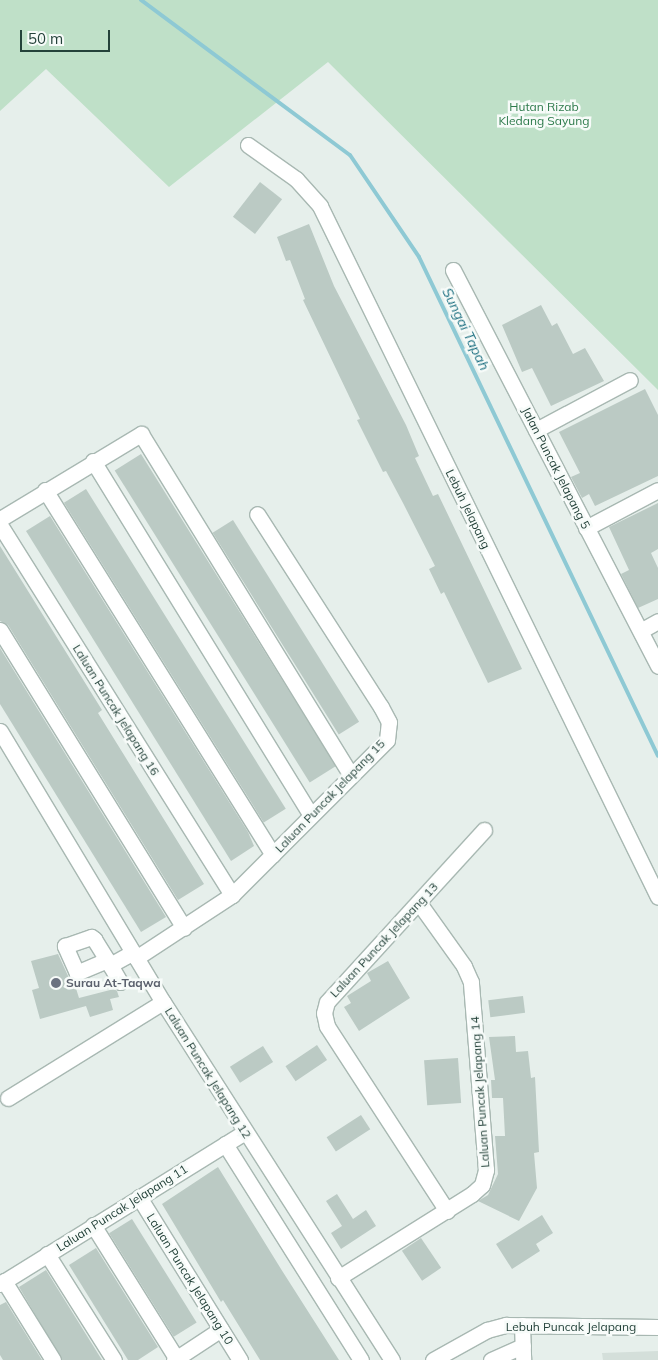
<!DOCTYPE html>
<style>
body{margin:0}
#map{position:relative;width:658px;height:1360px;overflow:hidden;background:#e6efeb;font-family:Mulish,sans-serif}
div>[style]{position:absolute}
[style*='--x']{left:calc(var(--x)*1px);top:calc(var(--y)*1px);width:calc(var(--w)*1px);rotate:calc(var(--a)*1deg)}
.built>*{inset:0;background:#d4dfda}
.green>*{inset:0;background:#bfe0c8}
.stream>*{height:4px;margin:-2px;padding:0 2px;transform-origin:2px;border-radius:2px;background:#8ec9d4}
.building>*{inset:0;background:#bbcac4;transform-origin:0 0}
.roads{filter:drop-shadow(1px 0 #a8b8b2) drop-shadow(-1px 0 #a8b8b2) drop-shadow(0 1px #a8b8b2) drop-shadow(0 -1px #a8b8b2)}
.minor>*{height:15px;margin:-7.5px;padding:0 7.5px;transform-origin:7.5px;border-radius:7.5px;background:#fff}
.dots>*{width:14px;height:14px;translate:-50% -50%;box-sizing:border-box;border:2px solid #f7fbf9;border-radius:50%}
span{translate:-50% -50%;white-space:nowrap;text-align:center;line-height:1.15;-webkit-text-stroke:5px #f7fbf9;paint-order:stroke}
.park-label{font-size:12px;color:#2d7a4b}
.street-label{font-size:12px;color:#24423a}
.worship-label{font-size:12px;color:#5b616d;font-weight:700}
.left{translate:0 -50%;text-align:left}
.water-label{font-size:14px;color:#1c6f80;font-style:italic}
.scale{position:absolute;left:20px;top:30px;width:90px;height:22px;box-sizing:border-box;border:2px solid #24423a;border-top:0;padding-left:6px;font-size:15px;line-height:18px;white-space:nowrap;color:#24423a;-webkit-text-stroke:4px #f7fbf9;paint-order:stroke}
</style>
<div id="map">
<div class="built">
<i style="clip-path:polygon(658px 1351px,658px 1360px,603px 1360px,602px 1353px)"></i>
</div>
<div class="green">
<i style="clip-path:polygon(0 0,658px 0,658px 390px,328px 62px,169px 187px,46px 69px,0 111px)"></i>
</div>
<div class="stream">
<i style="--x:141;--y:0;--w:260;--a:36.6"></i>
<i style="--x:350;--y:155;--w:123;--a:55.9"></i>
<i style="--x:419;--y:257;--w:553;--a:64.41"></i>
</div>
<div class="building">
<i style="left:260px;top:182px;width:28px;height:44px;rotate:38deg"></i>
<i style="clip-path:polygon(309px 224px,334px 286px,406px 425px,419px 456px,415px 458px,433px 496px,438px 494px,522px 669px,488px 683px,444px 592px,441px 594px,429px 569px,435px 566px,403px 503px,386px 471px,383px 472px,357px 420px,360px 419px,303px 300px,305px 299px,290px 260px,286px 261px,277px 237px)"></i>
<i style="clip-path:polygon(541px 305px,552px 326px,557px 323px,573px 354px,585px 348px,604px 381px,551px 406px,532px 368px,522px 372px,502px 325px)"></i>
<i style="clip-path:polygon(645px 389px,658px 415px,658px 476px,595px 506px,589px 494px,582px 498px,571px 477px,580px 473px,559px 432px)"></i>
<i style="left:141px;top:454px;width:368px;height:31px;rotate:58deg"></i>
<i style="left:86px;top:489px;width:377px;height:26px;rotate:58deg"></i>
<i style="clip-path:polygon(658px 503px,658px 549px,651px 553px,658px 568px,658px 599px,638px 608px,621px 574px,629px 570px,609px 527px)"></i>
<i style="clip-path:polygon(50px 516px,248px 832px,254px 846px,231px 861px,26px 531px)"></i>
<i style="left:233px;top:520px;width:238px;height:24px;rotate:58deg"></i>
<i style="clip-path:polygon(0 546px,102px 710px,98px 713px,204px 884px,178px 900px,8px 625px,0 621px)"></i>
<i style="clip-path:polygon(0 648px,166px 917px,141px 932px,0 704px)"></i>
<i style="clip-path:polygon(58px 954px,69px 978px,74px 982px,79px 998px,114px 989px,117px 991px,119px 997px,110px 999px,113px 1010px,90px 1017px,86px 1006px,40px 1019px,32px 990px,39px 988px,31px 961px)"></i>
<i style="clip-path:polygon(388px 961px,410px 998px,359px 1031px,344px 1007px,351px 1003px,347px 996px,371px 981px,367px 973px)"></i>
<i style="left:523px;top:996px;width:17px;height:35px;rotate:83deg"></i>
<i style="clip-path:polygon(515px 1036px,516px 1052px,528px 1051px,531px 1078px,535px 1077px,539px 1152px,534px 1153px,537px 1188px,519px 1221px,478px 1201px,488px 1195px,498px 1174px,495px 1136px,505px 1136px,503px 1098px,492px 1098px,491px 1080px,495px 1080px,489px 1037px)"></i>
<i style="left:317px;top:1045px;width:18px;height:38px;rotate:56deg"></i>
<i style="left:263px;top:1046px;width:19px;height:39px;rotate:58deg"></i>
<i style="left:458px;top:1058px;width:45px;height:34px;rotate:86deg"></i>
<i style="left:361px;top:1115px;width:17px;height:41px;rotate:57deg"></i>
<i style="clip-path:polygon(218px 1167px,281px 1269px,339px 1360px,260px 1360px,223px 1300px,221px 1302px,162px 1204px)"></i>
<i style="clip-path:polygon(337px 1194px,353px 1219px,366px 1210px,376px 1226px,341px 1249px,331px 1233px,342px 1226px,326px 1201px)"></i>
<i style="clip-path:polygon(542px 1215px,553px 1233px,536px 1244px,540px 1251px,512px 1269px,496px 1244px)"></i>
<i style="left:132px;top:1219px;width:122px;height:27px;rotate:58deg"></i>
<i style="left:421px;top:1238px;width:36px;height:23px;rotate:56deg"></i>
<i style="clip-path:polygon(96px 1248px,158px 1347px,138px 1360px,128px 1360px,69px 1265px)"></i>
<i style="clip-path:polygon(46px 1270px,102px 1360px,62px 1360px,19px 1287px)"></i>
<i style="clip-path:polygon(6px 1302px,42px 1360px,3px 1360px,0 1355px,0 1305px)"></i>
</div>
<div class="roads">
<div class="minor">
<i style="--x:248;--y:145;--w:59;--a:35.3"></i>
<i style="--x:296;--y:179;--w:36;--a:48"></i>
<i style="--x:320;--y:206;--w:769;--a:63.93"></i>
<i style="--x:453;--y:270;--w:446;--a:62.6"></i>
<i style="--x:536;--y:430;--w:106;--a:-28"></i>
<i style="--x:93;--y:461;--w:416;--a:58.4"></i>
<i style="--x:45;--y:490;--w:430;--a:58"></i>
<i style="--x:0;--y:519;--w:165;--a:-31.1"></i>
<i style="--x:141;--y:434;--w:401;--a:58.4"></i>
<i style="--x:0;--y:525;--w:437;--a:57.9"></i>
<i style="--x:586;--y:528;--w:81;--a:-27.8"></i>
<i style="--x:0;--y:630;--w:350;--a:58.3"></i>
<i style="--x:642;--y:630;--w:18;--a:-29"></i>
<i style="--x:0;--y:731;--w:316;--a:59"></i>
<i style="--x:163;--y:1002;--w:425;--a:57.4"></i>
<i style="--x:136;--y:958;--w:115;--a:-33.3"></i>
<i style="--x:232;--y:895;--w:219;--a:-45"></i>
<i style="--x:387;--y:740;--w:18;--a:-84"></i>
<i style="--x:389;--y:722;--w:17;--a:-118"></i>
<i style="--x:381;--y:707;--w:229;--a:-122.7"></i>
<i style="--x:107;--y:960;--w:33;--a:157"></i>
<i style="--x:77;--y:973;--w:30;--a:-114"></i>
<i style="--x:65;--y:946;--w:28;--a:-19"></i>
<i style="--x:91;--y:937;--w:4;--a:34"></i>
<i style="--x:94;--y:939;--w:25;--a:58"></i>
<i style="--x:107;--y:960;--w:6;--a:59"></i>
<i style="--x:120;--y:982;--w:20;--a:-120"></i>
<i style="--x:110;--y:965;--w:26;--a:-29"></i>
<i style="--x:8;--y:1098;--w:182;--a:-31.8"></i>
<i style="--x:225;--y:1144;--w:255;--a:57.8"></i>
<i style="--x:139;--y:1197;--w:192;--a:58.2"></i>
<i style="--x:447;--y:1211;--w:221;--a:-123"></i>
<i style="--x:327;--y:1026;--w:13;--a:-103"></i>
<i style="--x:324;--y:1013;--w:11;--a:-75"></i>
<i style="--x:327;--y:1002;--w:233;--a:-47.6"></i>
<i style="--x:93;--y:1225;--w:157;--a:58"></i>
<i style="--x:47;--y:1254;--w:125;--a:57.7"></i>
<i style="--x:338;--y:1278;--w:158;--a:-32.1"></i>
<i style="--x:472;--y:1194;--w:13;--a:-42"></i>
<i style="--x:482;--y:1185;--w:16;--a:-75"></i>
<i style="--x:486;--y:1170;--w:189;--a:-94.6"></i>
<i style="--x:471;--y:982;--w:17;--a:-114"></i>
<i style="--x:464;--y:966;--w:77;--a:-125.5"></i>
<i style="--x:4;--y:1281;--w:93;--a:58.2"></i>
<i style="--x:0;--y:1284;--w:288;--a:-31.8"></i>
<i style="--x:522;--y:1325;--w:35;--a:88"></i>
<i style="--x:174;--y:1360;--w:56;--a:-33.4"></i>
<i style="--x:433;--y:1360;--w:62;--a:-29.1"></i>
<i style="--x:487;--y:1330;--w:20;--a:-15"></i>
<i style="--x:506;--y:1325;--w:152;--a:0.8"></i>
<i style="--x:491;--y:1360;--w:35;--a:-24"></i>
</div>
</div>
<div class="dots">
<i style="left:56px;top:983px;background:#6b7280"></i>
</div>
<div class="park-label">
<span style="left:544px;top:114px">Hutan Rizab<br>Kledang Sayung</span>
</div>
<div class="street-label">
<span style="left:556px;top:468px;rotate:63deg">Jalan Puncak Jelapang 5</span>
<span style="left:468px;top:509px;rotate:64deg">Lebuh Jelapang</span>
<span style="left:116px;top:710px;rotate:58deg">Laluan Puncak Jelapang 16</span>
<span style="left:330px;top:796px;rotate:-46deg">Laluan Puncak Jelapang 15</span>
<span style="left:384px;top:940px;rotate:-47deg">Laluan Puncak Jelapang 13</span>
<span style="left:208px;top:1073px;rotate:58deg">Laluan Puncak Jelapang 12</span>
<span style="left:480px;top:1092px;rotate:-94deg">Laluan Puncak Jelapang 14</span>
<span style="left:122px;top:1208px;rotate:-32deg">Laluan Puncak Jelapang 11</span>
<span style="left:190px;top:1279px;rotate:58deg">Laluan Puncak Jelapang 10</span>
<span style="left:571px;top:1327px">Lebuh Puncak Jelapang</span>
</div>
<div class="worship-label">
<span class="left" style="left:66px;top:983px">Surau At-Taqwa</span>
</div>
<div class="water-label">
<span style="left:466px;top:329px;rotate:64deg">Sungai Tapah</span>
</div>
<div class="scale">50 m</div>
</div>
